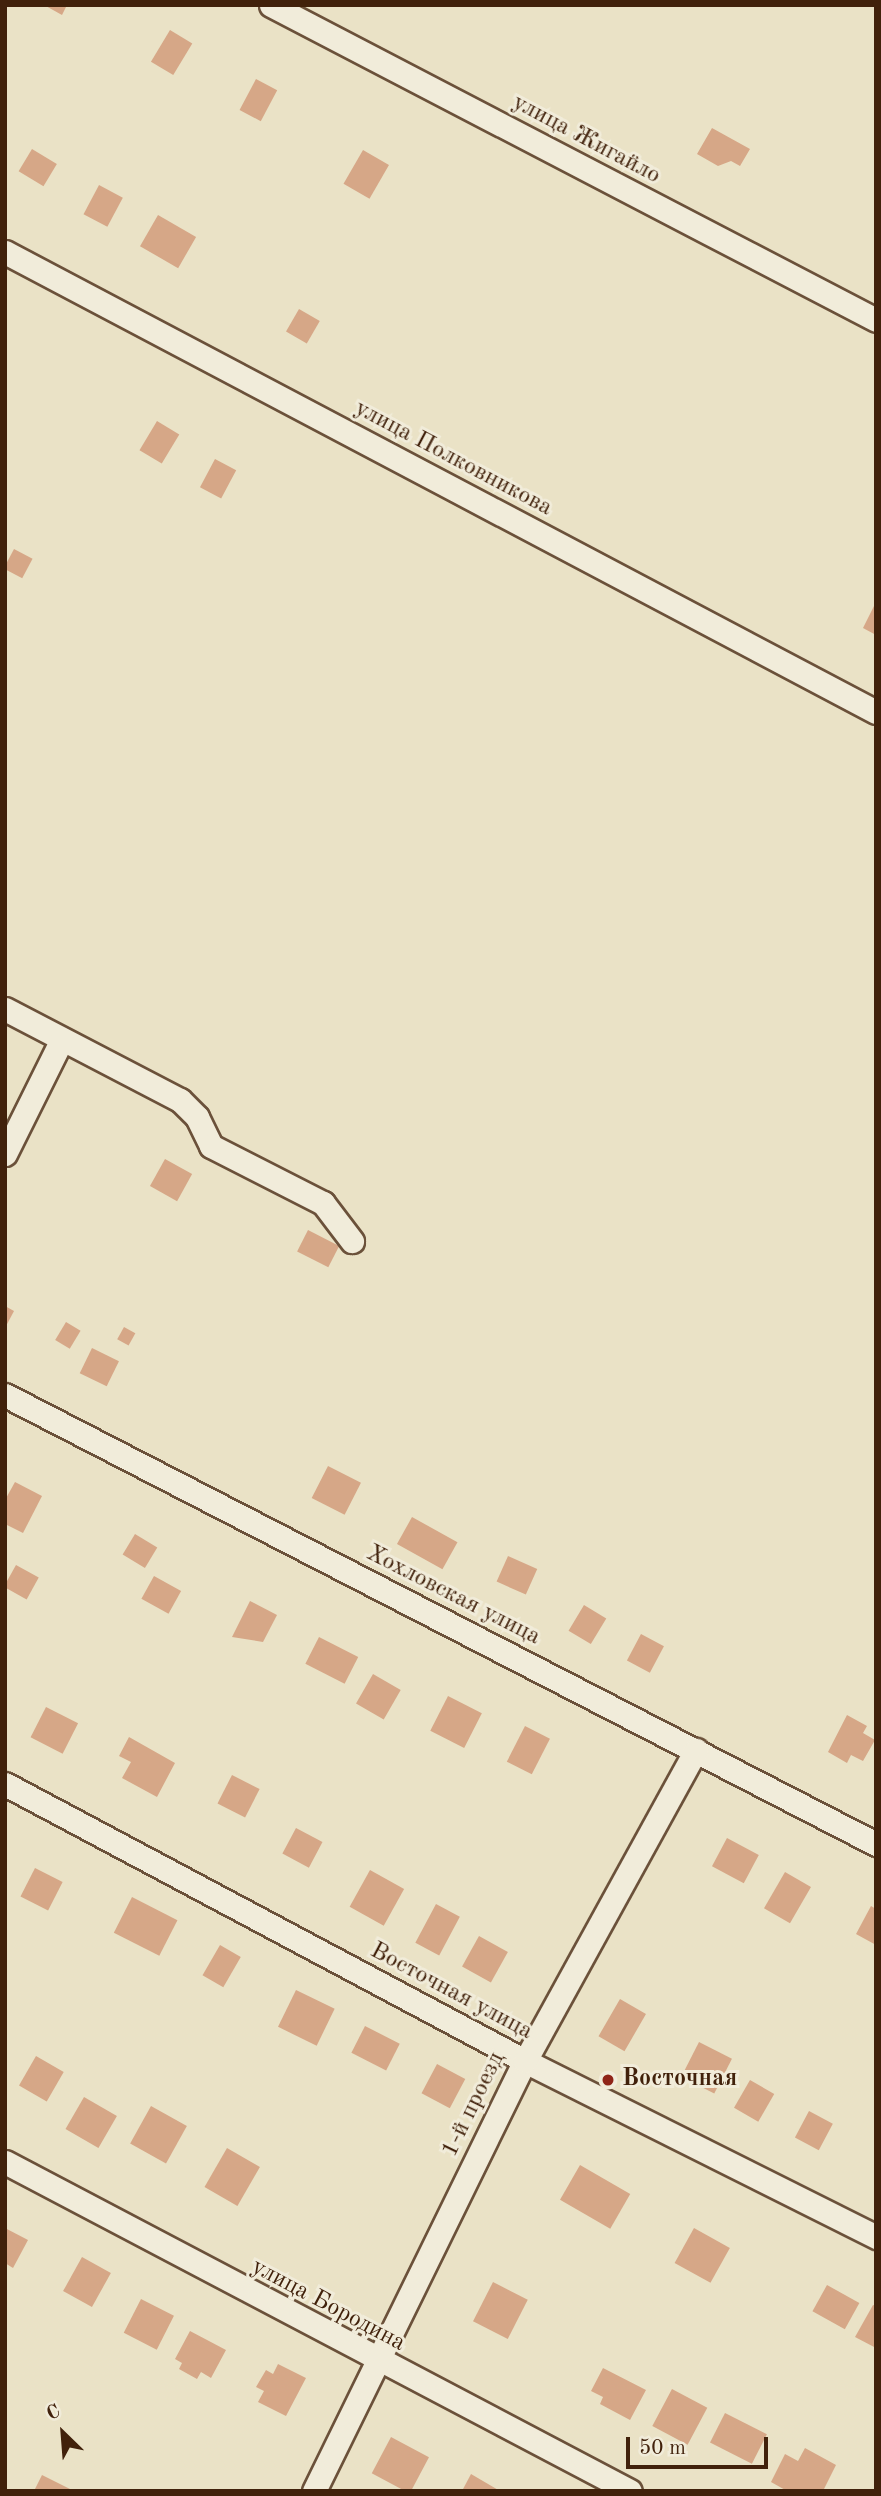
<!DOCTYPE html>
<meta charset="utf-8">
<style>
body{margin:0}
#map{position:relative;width:881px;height:2496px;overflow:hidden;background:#eae2c6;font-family:"Old Standard TT",serif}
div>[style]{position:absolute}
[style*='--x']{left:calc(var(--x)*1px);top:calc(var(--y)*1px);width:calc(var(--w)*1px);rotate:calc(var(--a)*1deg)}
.building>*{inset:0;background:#d6a787;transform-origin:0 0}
.roads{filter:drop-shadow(2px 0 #6b513a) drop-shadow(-2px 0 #6b513a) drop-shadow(0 2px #6b513a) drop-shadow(0 -2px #6b513a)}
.minor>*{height:23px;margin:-11.5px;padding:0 11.5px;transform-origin:11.5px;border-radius:11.5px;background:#f1ecda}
.dots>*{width:19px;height:19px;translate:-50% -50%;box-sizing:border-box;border:4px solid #f1ecda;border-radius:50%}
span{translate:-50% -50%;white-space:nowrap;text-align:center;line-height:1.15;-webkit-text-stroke:6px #f1ecda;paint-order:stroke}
.street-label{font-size:24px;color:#41210b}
.poi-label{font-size:24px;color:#41210b;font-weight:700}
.left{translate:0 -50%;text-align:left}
.frame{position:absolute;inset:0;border:7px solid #41210b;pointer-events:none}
.north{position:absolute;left:28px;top:2398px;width:70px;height:70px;-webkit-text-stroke:5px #f1ecda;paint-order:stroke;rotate:335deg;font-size:19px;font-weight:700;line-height:28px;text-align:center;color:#41210b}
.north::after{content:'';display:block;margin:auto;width:24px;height:32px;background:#41210b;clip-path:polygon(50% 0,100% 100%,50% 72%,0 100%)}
.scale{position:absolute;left:626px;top:2437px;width:142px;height:32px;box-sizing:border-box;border:4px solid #41210b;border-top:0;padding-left:9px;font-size:21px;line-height:24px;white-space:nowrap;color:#41210b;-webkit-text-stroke:5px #f1ecda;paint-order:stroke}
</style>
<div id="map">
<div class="building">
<i style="clip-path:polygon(44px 5px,67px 5px,62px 15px)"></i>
<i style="left:170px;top:30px;width:26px;height:37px;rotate:31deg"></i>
<i style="left:256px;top:79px;width:24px;height:35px;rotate:28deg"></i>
<i style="clip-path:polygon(712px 128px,750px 149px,740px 166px,731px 161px,718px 166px,697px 154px)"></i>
<i style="left:32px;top:149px;width:29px;height:26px;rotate:31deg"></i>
<i style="left:363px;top:150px;width:30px;height:39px;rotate:30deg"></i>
<i style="left:99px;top:185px;width:27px;height:33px;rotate:28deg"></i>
<i style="left:158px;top:215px;width:44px;height:36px;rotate:30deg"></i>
<i style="left:299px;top:309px;width:24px;height:26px;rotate:30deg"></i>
<i style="left:157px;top:421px;width:26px;height:34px;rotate:31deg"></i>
<i style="left:215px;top:459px;width:24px;height:32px;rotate:28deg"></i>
<i style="left:14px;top:549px;width:21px;height:22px;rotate:28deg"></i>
<i style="clip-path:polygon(876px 602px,876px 635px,863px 628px)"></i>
<i style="left:165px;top:1159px;width:31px;height:31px;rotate:29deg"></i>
<i style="left:308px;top:1230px;width:35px;height:24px;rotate:27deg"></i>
<i style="clip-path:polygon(5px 1306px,14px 1311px,5px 1328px)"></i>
<i style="left:66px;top:1322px;width:17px;height:21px;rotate:31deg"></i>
<i style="left:124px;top:1327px;width:13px;height:14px;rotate:29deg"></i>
<i style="left:92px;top:1348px;width:30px;height:28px;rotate:26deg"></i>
<i style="left:328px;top:1466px;width:37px;height:36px;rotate:27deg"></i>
<i style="clip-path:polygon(15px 1482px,42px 1496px,23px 1533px,5px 1524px,5px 1500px)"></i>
<i style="left:412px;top:1517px;width:52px;height:31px;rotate:29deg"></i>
<i style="left:135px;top:1534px;width:26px;height:24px;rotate:31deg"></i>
<i style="left:508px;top:1556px;width:32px;height:28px;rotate:24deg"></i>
<i style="left:16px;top:1565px;width:26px;height:25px;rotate:29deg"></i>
<i style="left:154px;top:1576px;width:31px;height:26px;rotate:29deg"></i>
<i style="clip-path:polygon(250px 1601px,277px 1615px,263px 1642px,232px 1637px)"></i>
<i style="left:584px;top:1605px;width:26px;height:30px;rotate:31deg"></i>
<i style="left:641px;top:1634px;width:26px;height:30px;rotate:28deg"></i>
<i style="left:319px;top:1637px;width:44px;height:30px;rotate:27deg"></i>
<i style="left:373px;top:1674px;width:32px;height:34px;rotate:30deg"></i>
<i style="left:448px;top:1696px;width:38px;height:39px;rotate:27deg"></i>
<i style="left:46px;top:1707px;width:36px;height:34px;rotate:27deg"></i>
<i style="clip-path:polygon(847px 1715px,867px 1726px,863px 1733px,875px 1740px,863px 1761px,851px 1755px,847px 1763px,828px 1752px)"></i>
<i style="left:525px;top:1726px;width:28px;height:40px;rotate:27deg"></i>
<i style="clip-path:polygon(129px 1737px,175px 1763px,157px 1797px,122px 1778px,131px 1762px,119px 1756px)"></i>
<i style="left:232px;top:1775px;width:31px;height:32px;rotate:27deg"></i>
<i style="left:296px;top:1828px;width:30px;height:29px;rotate:28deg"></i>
<i style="left:727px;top:1838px;width:36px;height:32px;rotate:28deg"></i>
<i style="left:35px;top:1868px;width:31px;height:32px;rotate:27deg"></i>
<i style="left:370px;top:1870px;width:39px;height:42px;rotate:29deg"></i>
<i style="left:785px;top:1872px;width:30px;height:42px;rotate:30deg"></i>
<i style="left:132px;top:1897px;width:51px;height:40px;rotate:27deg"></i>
<i style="left:436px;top:1904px;width:27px;height:44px;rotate:28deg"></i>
<i style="clip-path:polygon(871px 1906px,876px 1909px,876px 1945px,856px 1934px)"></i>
<i style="left:479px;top:1936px;width:33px;height:35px;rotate:29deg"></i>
<i style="left:220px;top:1945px;width:24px;height:35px;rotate:30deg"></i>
<i style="left:296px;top:1990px;width:43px;height:41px;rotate:26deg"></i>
<i style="left:620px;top:1999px;width:30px;height:43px;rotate:30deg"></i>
<i style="left:365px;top:2026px;width:39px;height:30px;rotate:27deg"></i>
<i style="left:699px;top:2042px;width:37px;height:39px;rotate:27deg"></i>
<i style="left:36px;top:2056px;width:32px;height:34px;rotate:30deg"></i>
<i style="left:437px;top:2064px;width:32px;height:33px;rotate:28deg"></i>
<i style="left:750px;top:2080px;width:28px;height:32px;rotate:30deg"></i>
<i style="left:84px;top:2097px;width:38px;height:37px;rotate:30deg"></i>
<i style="left:151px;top:2106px;width:41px;height:43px;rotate:29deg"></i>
<i style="left:809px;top:2111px;width:27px;height:30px;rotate:28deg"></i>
<i style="left:227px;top:2148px;width:38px;height:45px;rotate:30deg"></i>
<i style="left:580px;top:2165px;width:58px;height:40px;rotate:30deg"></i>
<i style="clip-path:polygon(5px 2228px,28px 2240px,13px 2268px,5px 2263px)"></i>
<i style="left:694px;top:2228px;width:41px;height:40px;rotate:29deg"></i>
<i style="left:82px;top:2257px;width:33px;height:39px;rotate:29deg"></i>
<i style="left:493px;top:2282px;width:39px;height:44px;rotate:27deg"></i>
<i style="left:827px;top:2285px;width:37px;height:30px;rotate:29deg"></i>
<i style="left:141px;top:2299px;width:37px;height:38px;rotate:27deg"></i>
<i style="clip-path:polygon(873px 2305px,876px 2306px,876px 2348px,855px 2337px)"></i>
<i style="clip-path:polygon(190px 2331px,226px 2350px,211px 2378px,201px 2372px,197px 2379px,179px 2369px,182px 2363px,175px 2359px)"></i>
<i style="clip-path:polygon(278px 2364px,306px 2378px,286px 2416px,258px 2402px,264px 2391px,256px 2387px,266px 2370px,273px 2374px)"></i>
<i style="clip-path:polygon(603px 2368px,646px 2390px,630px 2420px,600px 2404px,603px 2397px,591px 2391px)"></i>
<i style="left:672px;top:2389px;width:40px;height:42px;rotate:28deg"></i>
<i style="left:725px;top:2413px;width:47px;height:33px;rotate:27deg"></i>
<i style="left:391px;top:2437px;width:43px;height:41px;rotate:28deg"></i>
<i style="clip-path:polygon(805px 2448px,836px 2465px,823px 2491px,787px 2491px,771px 2482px,785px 2454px,798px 2461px)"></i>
<i style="clip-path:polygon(471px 2474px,500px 2491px,462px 2491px)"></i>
<i style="clip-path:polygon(42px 2475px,74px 2491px,34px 2491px)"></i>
</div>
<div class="roads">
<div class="minor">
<i style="--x:271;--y:5;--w:682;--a:27.5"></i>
<i style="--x:5;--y:252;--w:985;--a:27.84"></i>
<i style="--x:5;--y:1009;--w:197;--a:27.5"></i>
<i style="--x:180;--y:1100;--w:24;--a:45"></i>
<i style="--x:197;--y:1117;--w:32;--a:64"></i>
<i style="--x:211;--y:1146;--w:126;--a:27"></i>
<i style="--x:323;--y:1203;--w:48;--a:52.7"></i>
<i style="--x:5;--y:1154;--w:128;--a:-63.6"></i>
<i style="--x:5;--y:1395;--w:980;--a:27.27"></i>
<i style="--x:5;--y:1784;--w:589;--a:28.04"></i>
<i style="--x:525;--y:2061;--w:393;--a:26.6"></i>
<i style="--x:5;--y:2162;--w:706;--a:27.76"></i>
<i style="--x:314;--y:2491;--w:479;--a:-63.9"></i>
<i style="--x:525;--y:2061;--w:355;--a:-61.2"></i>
</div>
</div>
<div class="dots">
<i style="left:608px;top:2080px;background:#8f2418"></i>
</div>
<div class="street-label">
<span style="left:586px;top:140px;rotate:28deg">улица Жигайло</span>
<span style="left:453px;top:459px;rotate:28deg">улица Полковникова</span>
<span style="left:453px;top:1596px;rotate:27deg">Хохловская улица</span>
<span style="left:451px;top:1992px;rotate:28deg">Восточная улица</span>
<span style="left:474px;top:2105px;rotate:-64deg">1-й проезд</span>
<span style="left:328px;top:2306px;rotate:28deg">улица Бородина</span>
</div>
<div class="poi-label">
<span class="left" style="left:622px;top:2080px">Восточная</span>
</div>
<div class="frame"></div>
<div class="north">С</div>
<div class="scale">50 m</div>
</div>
